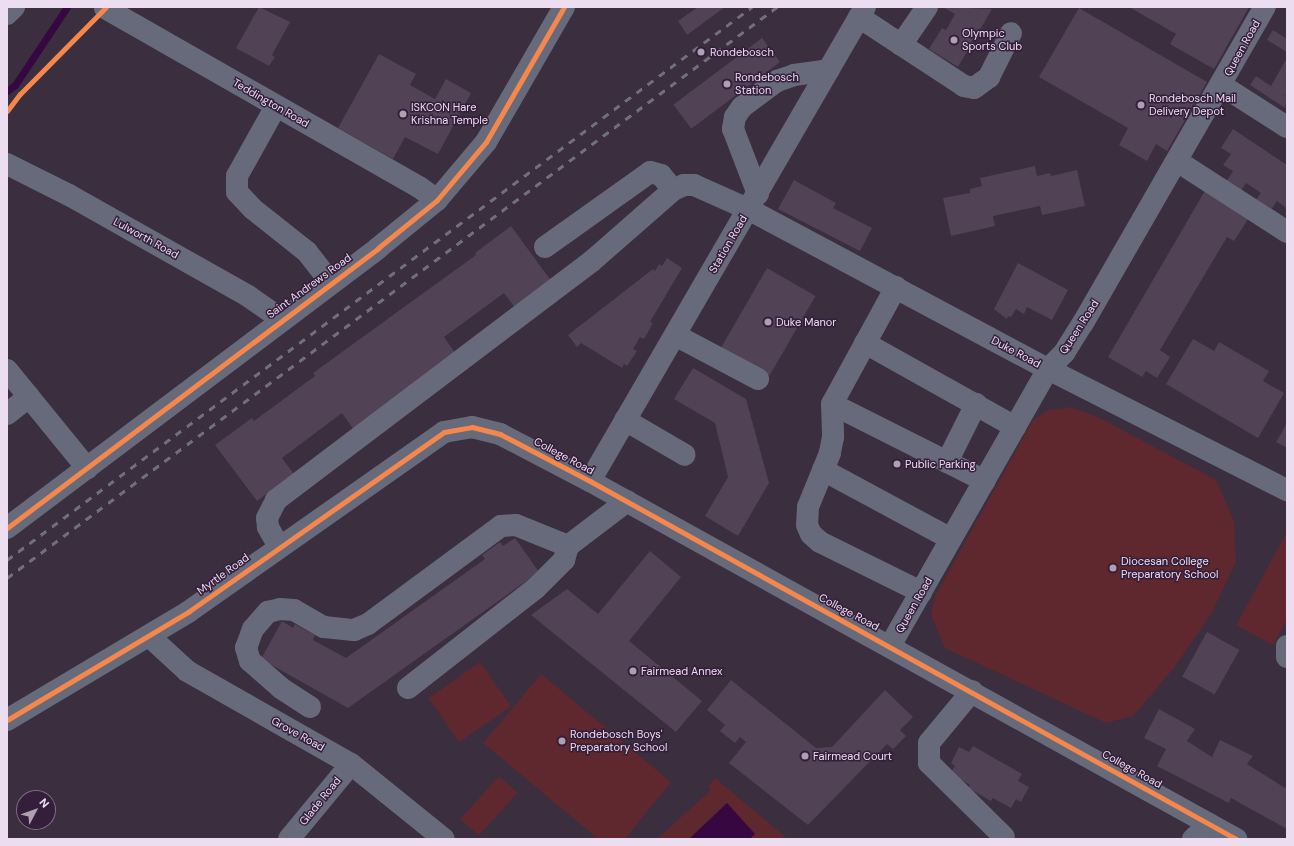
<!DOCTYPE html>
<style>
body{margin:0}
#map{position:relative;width:1294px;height:846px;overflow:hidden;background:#3b2e3f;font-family:"DM Sans",sans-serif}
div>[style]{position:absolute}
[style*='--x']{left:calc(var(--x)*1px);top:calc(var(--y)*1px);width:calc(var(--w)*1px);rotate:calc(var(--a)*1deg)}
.green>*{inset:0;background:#5e282e;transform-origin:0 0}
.water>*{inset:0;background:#360741}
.stream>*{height:7px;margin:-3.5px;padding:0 3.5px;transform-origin:3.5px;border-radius:3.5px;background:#360741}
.building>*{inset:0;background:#514255;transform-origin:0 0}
.minor>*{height:22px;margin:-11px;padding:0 11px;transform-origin:11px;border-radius:11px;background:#666a7a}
.rail>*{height:3px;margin-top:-1.5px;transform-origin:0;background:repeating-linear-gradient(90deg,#726f7d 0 7px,transparent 0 14px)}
.cycleway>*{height:5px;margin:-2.5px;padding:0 2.5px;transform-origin:2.5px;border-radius:2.5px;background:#f5874c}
.dots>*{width:11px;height:11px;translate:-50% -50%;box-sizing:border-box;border:2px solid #341e3b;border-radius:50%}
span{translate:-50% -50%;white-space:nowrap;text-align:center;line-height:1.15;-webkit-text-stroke:3px #341e3b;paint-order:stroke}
.poi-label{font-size:11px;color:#ecddf0}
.left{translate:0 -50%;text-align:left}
.street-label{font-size:11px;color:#ecddf0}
.frame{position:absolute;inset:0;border:8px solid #ecddf0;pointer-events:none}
.north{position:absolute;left:16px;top:790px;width:40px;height:40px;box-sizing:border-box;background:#341e3b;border:1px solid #7e6a83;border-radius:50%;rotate:49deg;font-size:11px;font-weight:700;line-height:16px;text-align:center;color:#ecddf0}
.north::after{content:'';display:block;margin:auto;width:14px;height:18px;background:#aea0b2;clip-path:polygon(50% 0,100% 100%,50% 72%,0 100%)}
</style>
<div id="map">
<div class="green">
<i style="clip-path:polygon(1070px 407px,1098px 417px,1216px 480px,1234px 521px,1236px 562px,1211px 614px,1174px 668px,1133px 716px,1106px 723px,945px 648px,931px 615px,935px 596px,1033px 420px,1048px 410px)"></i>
<i style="clip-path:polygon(1287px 532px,1287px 619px,1273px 645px,1236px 625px)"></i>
<i style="left:480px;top:662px;width:54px;height:63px;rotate:55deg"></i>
<i style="clip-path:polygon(541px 674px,671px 782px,625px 839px,598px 839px,483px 743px)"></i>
<i style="left:499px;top:776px;width:25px;height:58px;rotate:42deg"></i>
<i style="clip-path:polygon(715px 778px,788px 839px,657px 839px,711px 790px,708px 787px)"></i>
</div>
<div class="water">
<i style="clip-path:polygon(727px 803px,755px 834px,750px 839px,689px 839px)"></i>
</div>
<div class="stream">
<i style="--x:7;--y:91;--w:10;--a:-37"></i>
<i style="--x:15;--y:85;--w:94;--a:-56.3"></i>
</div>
<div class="building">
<i style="clip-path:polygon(259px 7px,290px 22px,272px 55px,275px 57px,269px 66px,236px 48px)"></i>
<i style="clip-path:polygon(698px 7px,725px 7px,687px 35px,678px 21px)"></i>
<i style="clip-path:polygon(943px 7px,992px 9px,958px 67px,929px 49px,942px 28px,946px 30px,955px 14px)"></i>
<i style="clip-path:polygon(1129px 7px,1249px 7px,1214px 69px,1170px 44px,1176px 34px)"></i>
<i style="clip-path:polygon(1079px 8px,1207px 82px,1167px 151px,1156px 144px,1147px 161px,1119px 145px,1128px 128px,1039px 77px)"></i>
<i style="clip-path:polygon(1273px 30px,1287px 39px,1287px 52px,1267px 40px)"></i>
<i style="left:762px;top:38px;width:30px;height:111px;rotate:53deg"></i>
<i style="clip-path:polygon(379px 54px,416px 74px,410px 85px,435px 99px,446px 79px,471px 93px,438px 154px,405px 137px,393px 159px,338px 128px)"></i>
<i style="clip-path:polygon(1287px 58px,1287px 96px,1283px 94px,1287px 97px,1285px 108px,1250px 85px,1256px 76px,1271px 86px)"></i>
<i style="clip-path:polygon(1233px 129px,1287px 165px,1286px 208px,1277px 201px,1270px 211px,1255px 201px,1261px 193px,1246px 183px,1240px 192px,1226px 182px,1233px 171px,1223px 165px,1231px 154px,1221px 148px)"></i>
<i style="clip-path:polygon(1035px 166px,1037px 176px,1050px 173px,1051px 176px,1077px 170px,1085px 206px,1042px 215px,1040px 206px,993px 216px,995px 226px,951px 236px,943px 198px,970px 193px,970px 189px,982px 186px,980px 178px)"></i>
<i style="clip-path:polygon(794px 180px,836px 203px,833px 208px,872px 228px,860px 251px,778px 209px)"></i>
<i style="clip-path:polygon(1206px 189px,1250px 216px,1234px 241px,1227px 237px,1160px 350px,1170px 357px,1157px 378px,1146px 371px,1142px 377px,1108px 357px)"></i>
<i style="clip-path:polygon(511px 226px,552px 282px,516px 309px,504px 293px,444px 337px,456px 354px,354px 430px,342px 413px,282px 458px,294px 474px,257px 501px,215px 445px,252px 418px,254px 421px,315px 376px,313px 373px,476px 255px,475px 253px)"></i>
<i style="clip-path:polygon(667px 258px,682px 268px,650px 322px,653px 323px,644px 339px,640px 337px,633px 349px,637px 351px,627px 366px,624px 364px,622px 368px,581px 343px,577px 347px,568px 335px,653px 269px,655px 271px,659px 264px,662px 266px)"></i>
<i style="clip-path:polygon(1018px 263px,1068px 290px,1052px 320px,1027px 307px,1024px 314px,1016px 309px,1011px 317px,1008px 316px,1007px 319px,994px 309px)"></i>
<i style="left:767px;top:268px;width:56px;height:92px;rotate:30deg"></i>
<i style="clip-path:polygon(1193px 339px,1214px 351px,1219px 342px,1269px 371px,1263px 381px,1284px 393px,1258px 438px,1166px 384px)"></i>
<i style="clip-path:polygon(693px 368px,746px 399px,769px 483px,738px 536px,705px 516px,728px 477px,715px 423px,674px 399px)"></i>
<i style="clip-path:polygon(1287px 423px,1287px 448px,1276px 442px)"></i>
<i style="clip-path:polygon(515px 538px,539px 572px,348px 708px,261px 659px,282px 621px,293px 628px,295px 624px,315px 635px,313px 640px,346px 658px,485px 559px,482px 555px,500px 542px,503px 546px)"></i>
<i style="clip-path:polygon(650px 551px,681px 577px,629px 641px,702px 701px,676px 732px,531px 615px,567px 589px,598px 614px)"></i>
<i style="left:1207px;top:632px;width:37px;height:51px;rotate:29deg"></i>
<i style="clip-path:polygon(731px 680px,816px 748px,832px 747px,885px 690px,913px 717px,900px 730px,906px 736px,893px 749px,887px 744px,808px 825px,729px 763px,746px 742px,740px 737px,735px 743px,720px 731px,725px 725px,707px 710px)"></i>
<i style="clip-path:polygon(1159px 709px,1195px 729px,1187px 741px,1212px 757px,1220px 740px,1253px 756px,1247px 764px,1285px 788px,1287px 787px,1287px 829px,1231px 798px,1229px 803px,1157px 766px,1166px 749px,1144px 738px)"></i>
<i style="clip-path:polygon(973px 746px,1022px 774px,1018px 781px,1029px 787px,1021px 802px,1016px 799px,1011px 808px,993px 798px,991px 801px,968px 788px,970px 785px,950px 774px,955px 766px,951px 763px,959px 747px,969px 752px)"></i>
</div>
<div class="minor">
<i style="--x:105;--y:8;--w:361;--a:29.7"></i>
<i style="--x:419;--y:187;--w:22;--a:36"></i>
<i style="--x:7;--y:14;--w:10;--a:-45"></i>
<i style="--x:859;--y:17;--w:126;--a:33.3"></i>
<i style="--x:964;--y:86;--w:10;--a:11"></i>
<i style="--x:974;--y:88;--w:19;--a:-36"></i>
<i style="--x:989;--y:77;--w:49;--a:-63.4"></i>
<i style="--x:901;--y:45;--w:46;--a:-55.6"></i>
<i style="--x:1221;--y:85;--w:78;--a:32.5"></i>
<i style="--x:276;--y:106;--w:80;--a:119.1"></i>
<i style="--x:237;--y:176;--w:16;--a:90"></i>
<i style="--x:237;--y:192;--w:23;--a:47"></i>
<i style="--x:253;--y:209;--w:69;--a:38.5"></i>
<i style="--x:307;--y:252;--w:39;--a:52"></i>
<i style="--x:1177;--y:161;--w:131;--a:32.8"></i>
<i style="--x:7;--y:164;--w:69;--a:26.6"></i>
<i style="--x:69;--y:195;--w:206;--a:29.4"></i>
<i style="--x:248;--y:296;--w:40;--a:34.9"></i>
<i style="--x:758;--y:194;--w:70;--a:-111"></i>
<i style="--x:733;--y:129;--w:12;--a:-81"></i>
<i style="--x:735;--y:117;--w:12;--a:-55"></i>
<i style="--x:742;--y:107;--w:44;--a:-36.6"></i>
<i style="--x:777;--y:81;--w:18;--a:-19"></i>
<i style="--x:794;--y:75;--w:35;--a:-8"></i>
<i style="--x:545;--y:247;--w:129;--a:-35.5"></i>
<i style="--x:650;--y:172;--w:11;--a:15"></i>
<i style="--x:661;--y:175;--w:19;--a:51"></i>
<i style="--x:896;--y:287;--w:133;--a:118.7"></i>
<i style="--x:832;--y:404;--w:33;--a:88"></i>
<i style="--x:833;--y:437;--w:16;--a:101"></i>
<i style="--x:830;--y:453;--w:58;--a:112.2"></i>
<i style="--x:808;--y:507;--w:18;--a:93"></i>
<i style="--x:807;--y:525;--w:10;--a:66"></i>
<i style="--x:811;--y:534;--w:12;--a:42"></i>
<i style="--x:820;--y:542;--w:113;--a:26.3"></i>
<i style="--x:675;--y:335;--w:94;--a:27.9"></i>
<i style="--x:865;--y:343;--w:172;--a:29.2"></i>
<i style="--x:7;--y:370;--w:127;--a:50.8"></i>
<i style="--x:832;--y:404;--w:171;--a:26.7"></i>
<i style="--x:7;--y:414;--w:28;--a:-38"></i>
<i style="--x:625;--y:420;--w:69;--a:30.3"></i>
<i style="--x:947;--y:462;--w:65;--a:-63.4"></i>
<i style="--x:823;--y:470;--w:145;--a:28.3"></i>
<i style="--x:590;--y:481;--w:548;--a:-59.88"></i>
<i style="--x:7;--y:528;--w:465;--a:-37"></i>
<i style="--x:378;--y:248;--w:76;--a:-39.1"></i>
<i style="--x:437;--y:200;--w:76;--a:-49.8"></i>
<i style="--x:486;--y:142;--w:156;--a:-60"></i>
<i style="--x:279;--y:547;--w:23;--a:-119"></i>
<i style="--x:268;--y:527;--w:9;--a:-96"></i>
<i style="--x:267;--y:518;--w:20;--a:-63"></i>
<i style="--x:276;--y:500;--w:396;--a:-37.1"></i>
<i style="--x:592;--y:261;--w:108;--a:-41.2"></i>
<i style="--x:673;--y:190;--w:12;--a:-24"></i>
<i style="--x:684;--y:185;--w:10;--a:0"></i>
<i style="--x:694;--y:185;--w:59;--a:24"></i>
<i style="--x:748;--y:209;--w:340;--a:28.1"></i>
<i style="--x:1048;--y:369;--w:268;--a:26.9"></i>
<i style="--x:149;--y:636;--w:52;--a:42.6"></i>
<i style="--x:187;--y:671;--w:189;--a:29.6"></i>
<i style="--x:351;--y:764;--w:119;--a:38.9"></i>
<i style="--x:890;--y:646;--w:319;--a:-60.3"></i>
<i style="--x:1048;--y:369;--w:23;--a:-45"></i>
<i style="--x:1064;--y:353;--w:36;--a:-58"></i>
<i style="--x:1083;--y:323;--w:365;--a:-60.1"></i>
<i style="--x:1287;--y:646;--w:11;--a:90"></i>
<i style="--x:408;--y:688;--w:162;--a:-38"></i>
<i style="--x:536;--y:588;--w:40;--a:-45"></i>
<i style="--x:564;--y:560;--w:15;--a:-74"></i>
<i style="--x:972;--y:691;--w:67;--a:129.6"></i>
<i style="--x:929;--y:743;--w:20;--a:90"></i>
<i style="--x:929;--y:763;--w:105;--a:44.6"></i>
<i style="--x:310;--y:707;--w:35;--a:-147"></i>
<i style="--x:281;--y:688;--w:41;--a:-138.9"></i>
<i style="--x:250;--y:661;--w:14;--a:-107"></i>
<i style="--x:246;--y:648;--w:20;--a:-70"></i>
<i style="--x:253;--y:629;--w:23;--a:-49"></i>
<i style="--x:268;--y:612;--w:12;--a:-14"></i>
<i style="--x:280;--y:609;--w:14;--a:4"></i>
<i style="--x:294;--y:610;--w:34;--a:30"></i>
<i style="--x:324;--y:627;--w:30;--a:6"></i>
<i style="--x:354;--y:630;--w:15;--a:-23"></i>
<i style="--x:368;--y:624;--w:165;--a:-36.4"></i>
<i style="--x:501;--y:526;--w:15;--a:-4"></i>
<i style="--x:516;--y:525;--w:56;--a:22"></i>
<i style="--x:568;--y:546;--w:74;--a:-37.3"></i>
<i style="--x:7;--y:720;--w:211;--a:-30.8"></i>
<i style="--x:188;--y:612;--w:313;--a:-35.1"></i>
<i style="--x:444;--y:432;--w:28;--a:-10"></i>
<i style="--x:472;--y:427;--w:29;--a:14"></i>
<i style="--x:500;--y:434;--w:102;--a:27.6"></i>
<i style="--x:590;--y:481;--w:739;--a:28.99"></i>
<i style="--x:289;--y:839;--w:97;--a:-50.4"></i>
<i style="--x:1193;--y:839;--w:22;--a:-43"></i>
</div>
<div class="rail">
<i style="--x:7;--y:560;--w:928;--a:-36.59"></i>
<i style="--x:7;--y:578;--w:959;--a:-36.56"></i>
</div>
<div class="cycleway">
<i style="--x:7;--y:111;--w:21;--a:-53"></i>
<i style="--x:20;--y:94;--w:122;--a:-45.3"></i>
<i style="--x:7;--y:528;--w:465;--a:-37"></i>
<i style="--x:378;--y:248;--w:76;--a:-39.1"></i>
<i style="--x:437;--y:200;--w:76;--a:-49.8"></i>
<i style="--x:486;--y:142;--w:156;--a:-60"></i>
<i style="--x:7;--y:720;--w:211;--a:-30.8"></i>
<i style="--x:188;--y:612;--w:313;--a:-35.1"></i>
<i style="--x:444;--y:432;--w:28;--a:-10"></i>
<i style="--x:472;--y:427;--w:29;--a:14"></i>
<i style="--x:500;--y:434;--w:102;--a:27.6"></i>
<i style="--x:590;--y:481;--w:739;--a:28.99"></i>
</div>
<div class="dots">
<i style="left:954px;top:40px;background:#aea0b2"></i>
<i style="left:701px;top:52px;background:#aea0b2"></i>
<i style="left:727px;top:84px;background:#aea0b2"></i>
<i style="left:1141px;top:105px;background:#aea0b2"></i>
<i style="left:403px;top:114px;background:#aea0b2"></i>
<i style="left:768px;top:322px;background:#aea0b2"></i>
<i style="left:897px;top:464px;background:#aea0b2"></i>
<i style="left:1113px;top:568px;background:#aea0b2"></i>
<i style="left:633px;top:671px;background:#aea0b2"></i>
<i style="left:562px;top:741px;background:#aea0b2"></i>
<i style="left:805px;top:756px;background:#aea0b2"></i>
</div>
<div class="poi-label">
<span class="left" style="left:962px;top:40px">Olympic<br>Sports Club</span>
<span class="left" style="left:710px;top:52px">Rondebosch</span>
<span class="left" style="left:735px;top:84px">Rondebosch<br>Station</span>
<span class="left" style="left:1149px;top:105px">Rondebosch Mail<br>Delivery Depot</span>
<span class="left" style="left:411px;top:114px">ISKCON Hare<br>Krishna Temple</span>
<span class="left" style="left:776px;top:322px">Duke Manor</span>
<span class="left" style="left:905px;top:464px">Public Parking</span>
<span class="left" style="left:1121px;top:568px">Diocesan College<br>Preparatory School</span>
<span class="left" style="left:641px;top:671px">Fairmead Annex</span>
<span class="left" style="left:570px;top:741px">Rondebosch Boys'<br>Preparatory School</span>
<span class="left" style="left:813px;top:756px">Fairmead Court</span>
</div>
<div class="street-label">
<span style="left:1242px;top:48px;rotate:-61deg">Queen Road</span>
<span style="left:271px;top:103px;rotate:30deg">Teddington Road</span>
<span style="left:146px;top:238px;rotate:29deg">Lulworth Road</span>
<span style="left:728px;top:244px;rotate:-60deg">Station Road</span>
<span style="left:309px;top:286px;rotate:-36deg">Saint Andrews Road</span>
<span style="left:1079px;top:327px;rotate:-57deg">Queen Road</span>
<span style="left:1016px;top:352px;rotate:28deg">Duke Road</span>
<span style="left:564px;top:456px;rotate:28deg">College Road</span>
<span style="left:223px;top:574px;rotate:-36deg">Myrtle Road</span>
<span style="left:914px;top:605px;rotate:-60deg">Queen Road</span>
<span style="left:849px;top:612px;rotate:28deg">College Road</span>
<span style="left:298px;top:734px;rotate:29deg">Grove Road</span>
<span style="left:1132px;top:769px;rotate:29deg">College Road</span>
<span style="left:320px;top:801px;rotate:-51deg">Glade Road</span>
</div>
<div class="frame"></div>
<div class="north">N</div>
</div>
